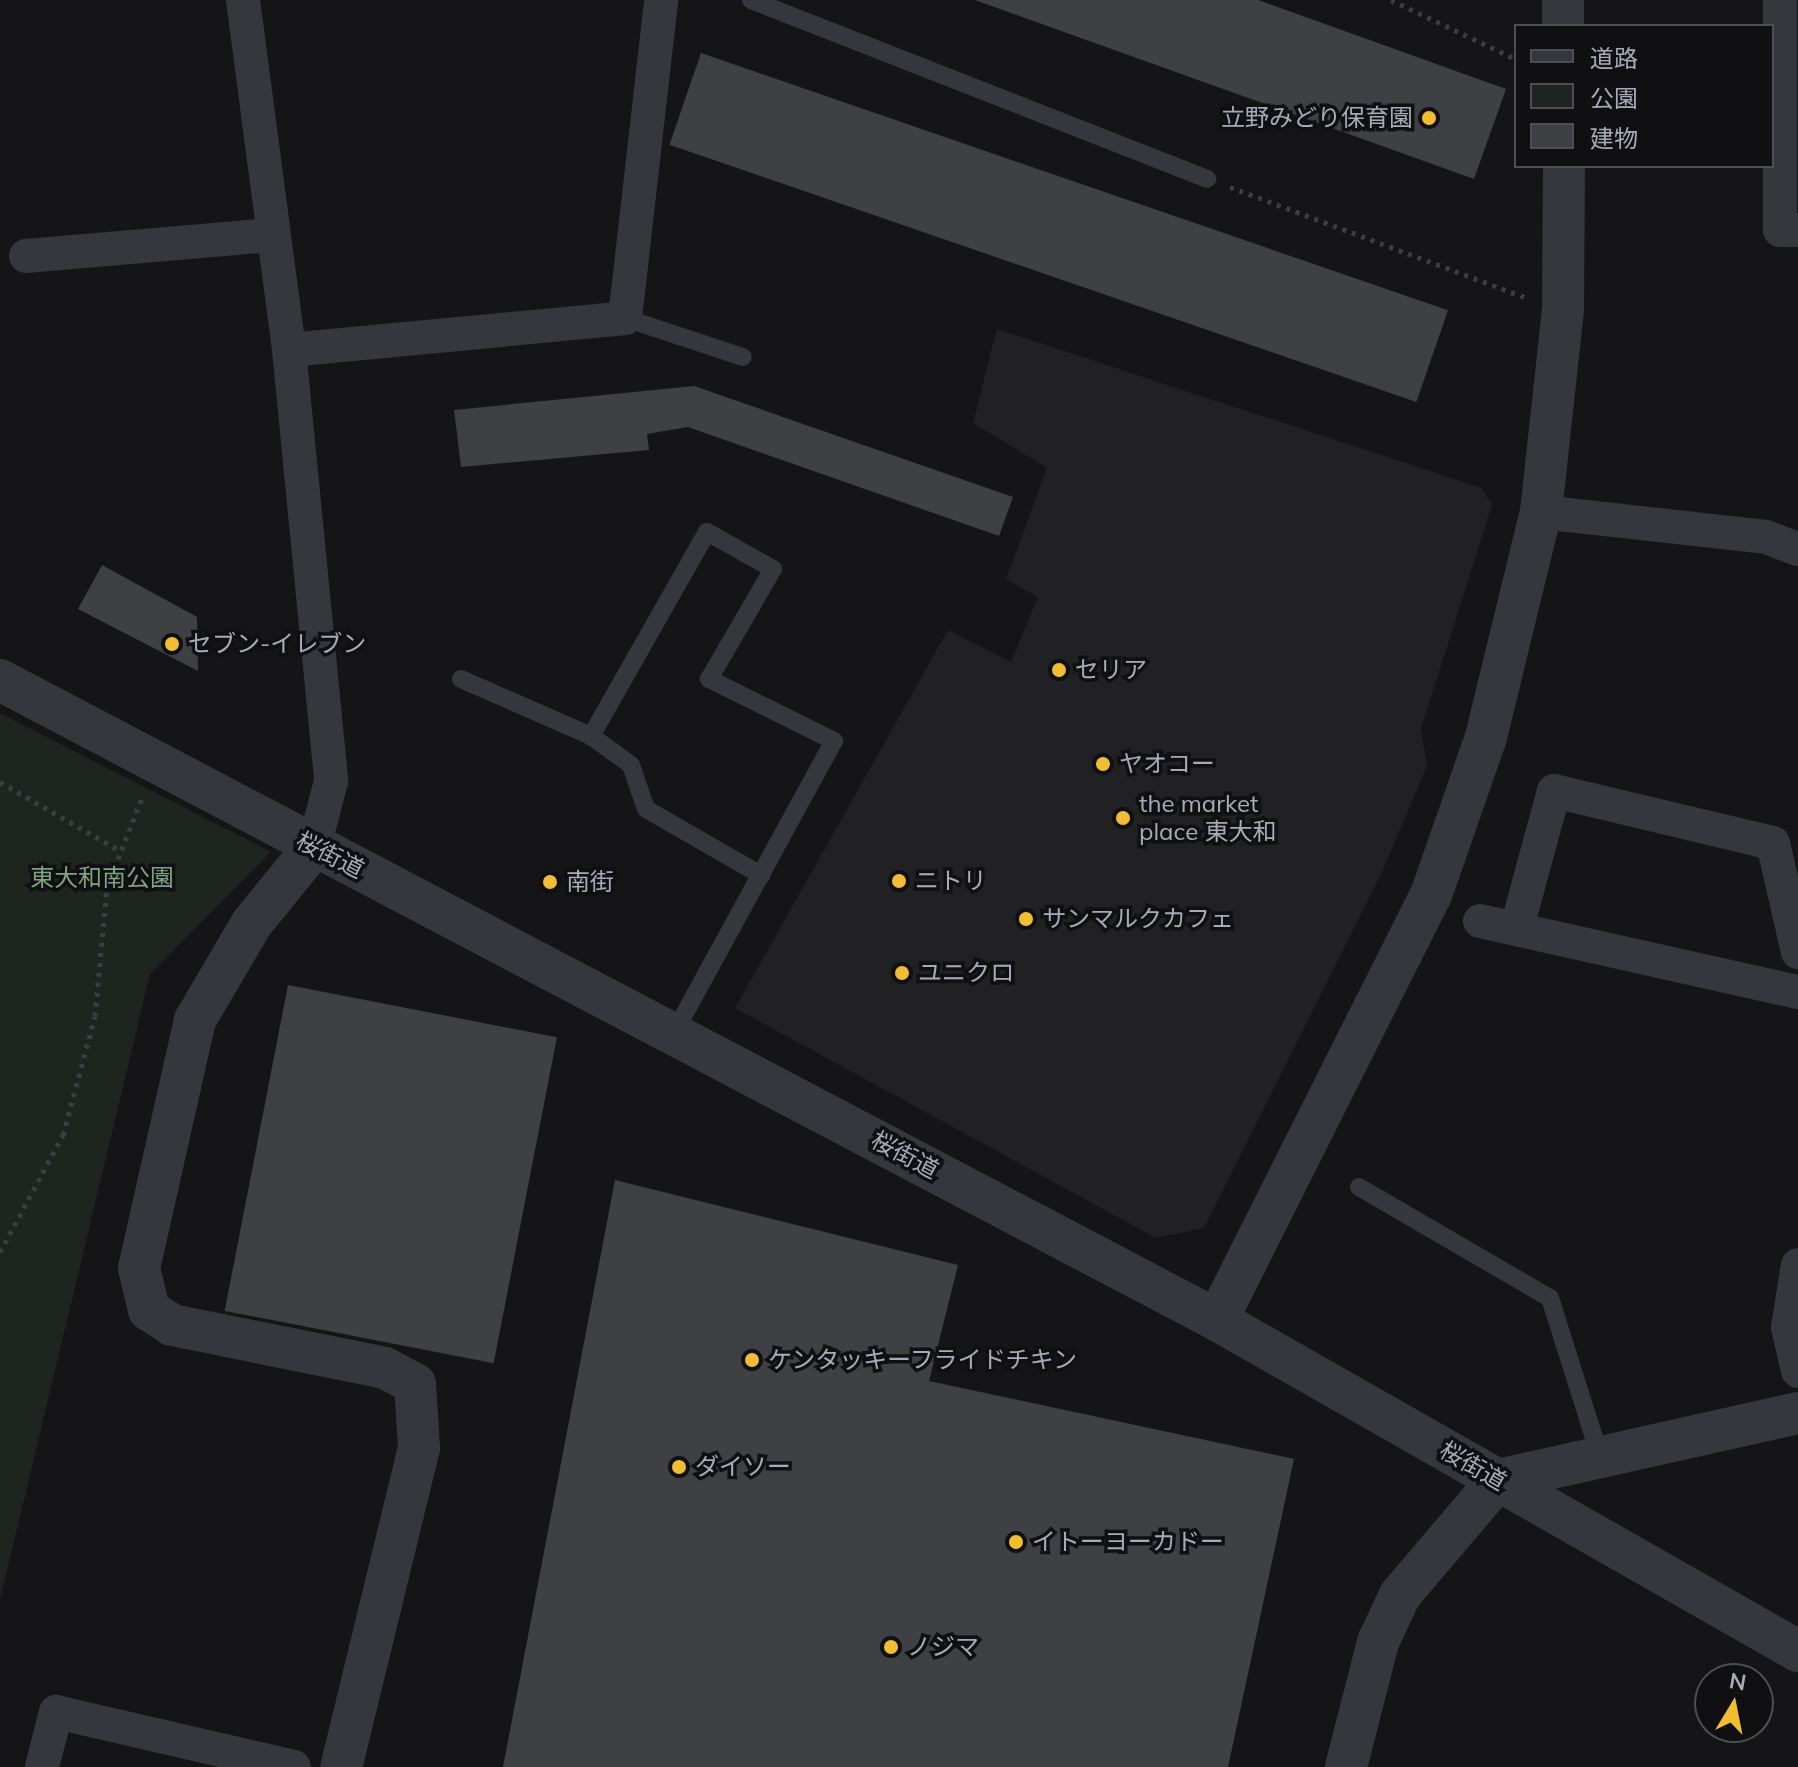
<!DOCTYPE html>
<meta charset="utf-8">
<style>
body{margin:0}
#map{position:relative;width:1798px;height:1767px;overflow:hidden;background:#151517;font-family:Mulish,"Noto Sans JP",sans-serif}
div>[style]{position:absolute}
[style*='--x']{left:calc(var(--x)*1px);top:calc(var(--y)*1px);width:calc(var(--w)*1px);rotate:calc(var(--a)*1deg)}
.built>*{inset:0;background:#212124}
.green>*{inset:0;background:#1d251e}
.building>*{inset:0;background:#3f4044;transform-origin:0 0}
.path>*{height:5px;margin-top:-2.5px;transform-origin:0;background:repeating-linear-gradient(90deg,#3c3d43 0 4px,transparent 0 10px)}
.service>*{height:18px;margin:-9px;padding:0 9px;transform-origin:9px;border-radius:9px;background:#36373c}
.minor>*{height:34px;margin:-17px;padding:0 17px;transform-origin:17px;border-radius:17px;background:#36373c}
.tertiary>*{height:42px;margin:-21px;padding:0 21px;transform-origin:21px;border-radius:21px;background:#36373c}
.dots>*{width:22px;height:22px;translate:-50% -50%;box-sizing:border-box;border:4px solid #101012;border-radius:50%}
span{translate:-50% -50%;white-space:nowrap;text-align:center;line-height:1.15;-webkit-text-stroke:7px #101012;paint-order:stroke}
.poi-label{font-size:24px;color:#a7abb7}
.right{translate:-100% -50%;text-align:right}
.left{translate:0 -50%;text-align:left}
.street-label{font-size:24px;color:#a7abb7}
.park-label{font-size:24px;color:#7ea282}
.legend{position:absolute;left:1514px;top:24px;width:260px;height:144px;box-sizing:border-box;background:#101012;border:2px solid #4c4e54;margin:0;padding:10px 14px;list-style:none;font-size:24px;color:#a7abb7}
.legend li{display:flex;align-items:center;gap:16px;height:40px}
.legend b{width:40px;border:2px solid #4c4e54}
.north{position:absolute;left:1694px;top:1663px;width:80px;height:80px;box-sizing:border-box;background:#101012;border:2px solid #4c4e54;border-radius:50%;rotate:10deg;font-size:22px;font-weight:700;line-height:32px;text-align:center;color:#a7abb7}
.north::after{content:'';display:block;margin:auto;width:28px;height:36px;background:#f0bd33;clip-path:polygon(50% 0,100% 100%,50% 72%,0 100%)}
</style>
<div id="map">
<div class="built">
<i style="clip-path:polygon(997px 329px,1482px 488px,1492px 505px,1421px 729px,1427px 766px,1383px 870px,1204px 1228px,1156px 1238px,735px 1008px,948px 630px,1011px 662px,1038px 597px,1006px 579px,1047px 468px,973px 423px)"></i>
</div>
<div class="green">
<i style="clip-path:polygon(0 713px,271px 852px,150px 974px,0 1600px)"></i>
</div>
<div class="building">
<i style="clip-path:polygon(975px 0,1258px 0,1506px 89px,1474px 179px)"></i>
<i style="left:701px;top:53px;width:790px;height:97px;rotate:19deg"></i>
<i style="clip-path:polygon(694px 386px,1013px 497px,999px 536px,688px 427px,647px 434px,649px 450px,461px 467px,454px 410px)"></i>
<i style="clip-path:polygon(102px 565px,197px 617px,198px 671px,78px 609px)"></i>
<i style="left:288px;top:985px;width:274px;height:332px;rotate:11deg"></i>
<i style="clip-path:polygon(615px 1180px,958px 1265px,929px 1381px,1294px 1459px,1228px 1767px,503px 1767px)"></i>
</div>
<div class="path">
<i style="--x:1391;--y:0;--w:138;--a:25.3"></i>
<i style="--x:1230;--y:187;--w:314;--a:20.5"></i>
<i style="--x:0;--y:782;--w:135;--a:29.8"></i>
<i style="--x:0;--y:1252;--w:133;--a:-61.7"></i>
<i style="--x:63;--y:1135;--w:123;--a:-74.9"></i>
<i style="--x:95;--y:1016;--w:130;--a:-84.7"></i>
<i style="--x:107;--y:887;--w:99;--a:-68.6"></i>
</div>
<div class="service">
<i style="--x:751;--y:0;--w:490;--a:21.4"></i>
<i style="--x:625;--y:318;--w:124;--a:18.3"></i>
<i style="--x:461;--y:679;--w:142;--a:23.7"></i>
<i style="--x:674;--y:1033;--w:333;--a:-61.3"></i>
<i style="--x:834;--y:741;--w:140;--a:-153.6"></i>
<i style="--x:709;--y:679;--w:127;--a:-59.8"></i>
<i style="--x:773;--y:569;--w:76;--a:-150.7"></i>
<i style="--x:707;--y:532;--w:235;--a:119.6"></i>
<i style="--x:591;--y:736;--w:49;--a:35.9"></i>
<i style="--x:631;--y:765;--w:46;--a:71.2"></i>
<i style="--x:646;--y:809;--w:133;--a:29.9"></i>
<i style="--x:1359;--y:1187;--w:221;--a:30.2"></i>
<i style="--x:1550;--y:1298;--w:167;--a:72.5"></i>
</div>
<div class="minor">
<i style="--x:243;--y:0;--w:353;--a:82.5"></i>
<i style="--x:289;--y:350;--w:433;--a:84.4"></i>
<i style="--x:331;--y:781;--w:68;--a:104.4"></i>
<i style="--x:1780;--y:0;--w:230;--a:90"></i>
<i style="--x:1780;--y:230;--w:18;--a:0"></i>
<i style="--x:26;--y:256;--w:247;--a:-4.9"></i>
<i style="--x:289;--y:350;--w:338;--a:-5.4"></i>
<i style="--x:625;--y:318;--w:320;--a:-83.5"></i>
<i style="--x:1541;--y:512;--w:226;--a:6.3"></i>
<i style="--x:1766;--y:537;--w:34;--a:21"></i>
<i style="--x:1480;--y:921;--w:326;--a:12.6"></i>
<i style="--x:1517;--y:927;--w:141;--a:-74.8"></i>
<i style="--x:1554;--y:791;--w:225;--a:13.4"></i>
<i style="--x:1773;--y:843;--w:112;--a:77.1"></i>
<i style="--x:1798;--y:1265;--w:63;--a:99.2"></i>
<i style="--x:1788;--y:1327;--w:45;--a:77.2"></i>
<i style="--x:42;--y:1767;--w:57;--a:-75.7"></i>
<i style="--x:56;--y:1712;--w:244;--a:13"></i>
</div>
<div class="tertiary">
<i style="--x:1563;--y:0;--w:26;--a:90"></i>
<i style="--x:0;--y:680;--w:1375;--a:27.74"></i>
<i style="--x:1217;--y:1320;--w:669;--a:29.67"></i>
<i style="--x:314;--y:847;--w:98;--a:129.2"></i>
<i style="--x:252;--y:923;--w:113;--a:120.4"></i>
<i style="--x:195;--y:1020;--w:254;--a:102.7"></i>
<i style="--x:139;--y:1268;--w:43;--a:76.6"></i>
<i style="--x:149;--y:1310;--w:27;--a:33"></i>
<i style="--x:172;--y:1325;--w:217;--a:11.4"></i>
<i style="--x:385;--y:1368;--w:34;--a:28"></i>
<i style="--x:415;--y:1384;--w:64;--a:86.4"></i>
<i style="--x:419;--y:1448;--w:328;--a:103.7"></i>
<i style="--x:1217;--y:1320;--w:476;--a:-63.3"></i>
<i style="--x:1431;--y:895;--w:167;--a:-70.8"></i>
<i style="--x:1486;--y:737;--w:232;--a:-76.3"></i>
<i style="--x:1541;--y:512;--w:204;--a:-83.8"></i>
<i style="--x:1563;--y:309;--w:143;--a:-89.6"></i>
<i style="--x:1346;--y:1767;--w:129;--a:-75.6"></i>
<i style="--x:1378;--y:1642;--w:52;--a:-64.9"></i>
<i style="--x:1400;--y:1595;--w:151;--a:-49.6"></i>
<i style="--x:1498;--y:1480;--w:307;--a:-12.6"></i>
</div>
<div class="dots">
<i style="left:1429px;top:118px;background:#f0bd33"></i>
<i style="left:172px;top:644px;background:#f0bd33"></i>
<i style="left:1059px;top:670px;background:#f0bd33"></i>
<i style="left:1103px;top:764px;background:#f0bd33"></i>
<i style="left:1123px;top:818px;background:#f0bd33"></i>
<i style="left:899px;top:881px;background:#f0bd33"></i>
<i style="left:550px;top:882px;background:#f0bd33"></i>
<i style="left:1026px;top:919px;background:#f0bd33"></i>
<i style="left:902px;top:973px;background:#f0bd33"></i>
<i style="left:752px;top:1360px;background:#f0bd33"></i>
<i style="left:679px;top:1467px;background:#f0bd33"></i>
<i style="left:1016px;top:1542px;background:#f0bd33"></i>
<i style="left:891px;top:1647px;background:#f0bd33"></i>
</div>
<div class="poi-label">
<span class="right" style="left:1413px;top:118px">立野みどり保育園</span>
<span class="left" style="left:188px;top:644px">セブン-イレブン</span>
<span class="left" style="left:1075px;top:670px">セリア</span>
<span class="left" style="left:1119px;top:764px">ヤオコー</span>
<span class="left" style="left:1139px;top:818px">the market<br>place 東大和</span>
<span class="left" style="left:915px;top:881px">ニトリ</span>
<span class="left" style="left:566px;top:882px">南街</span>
<span class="left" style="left:1042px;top:919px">サンマルクカフェ</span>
<span class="left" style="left:918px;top:973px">ユニクロ</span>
<span class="left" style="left:768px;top:1360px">ケンタッキーフライドチキン</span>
<span class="left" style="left:695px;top:1467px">ダイソー</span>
<span class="left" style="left:1032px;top:1542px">イトーヨーカドー</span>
<span class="left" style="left:907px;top:1647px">ノジマ</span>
</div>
<div class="street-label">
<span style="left:330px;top:855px;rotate:27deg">桜街道</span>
<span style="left:905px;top:1155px;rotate:28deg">桜街道</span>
<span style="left:1473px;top:1466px;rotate:30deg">桜街道</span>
</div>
<div class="park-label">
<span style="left:102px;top:878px">東大和南公園</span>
</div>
<ul class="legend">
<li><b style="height:10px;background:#36373c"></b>道路</li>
<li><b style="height:22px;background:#1d251e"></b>公園</li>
<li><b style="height:22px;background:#3f4044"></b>建物</li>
</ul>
<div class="north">N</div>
</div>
